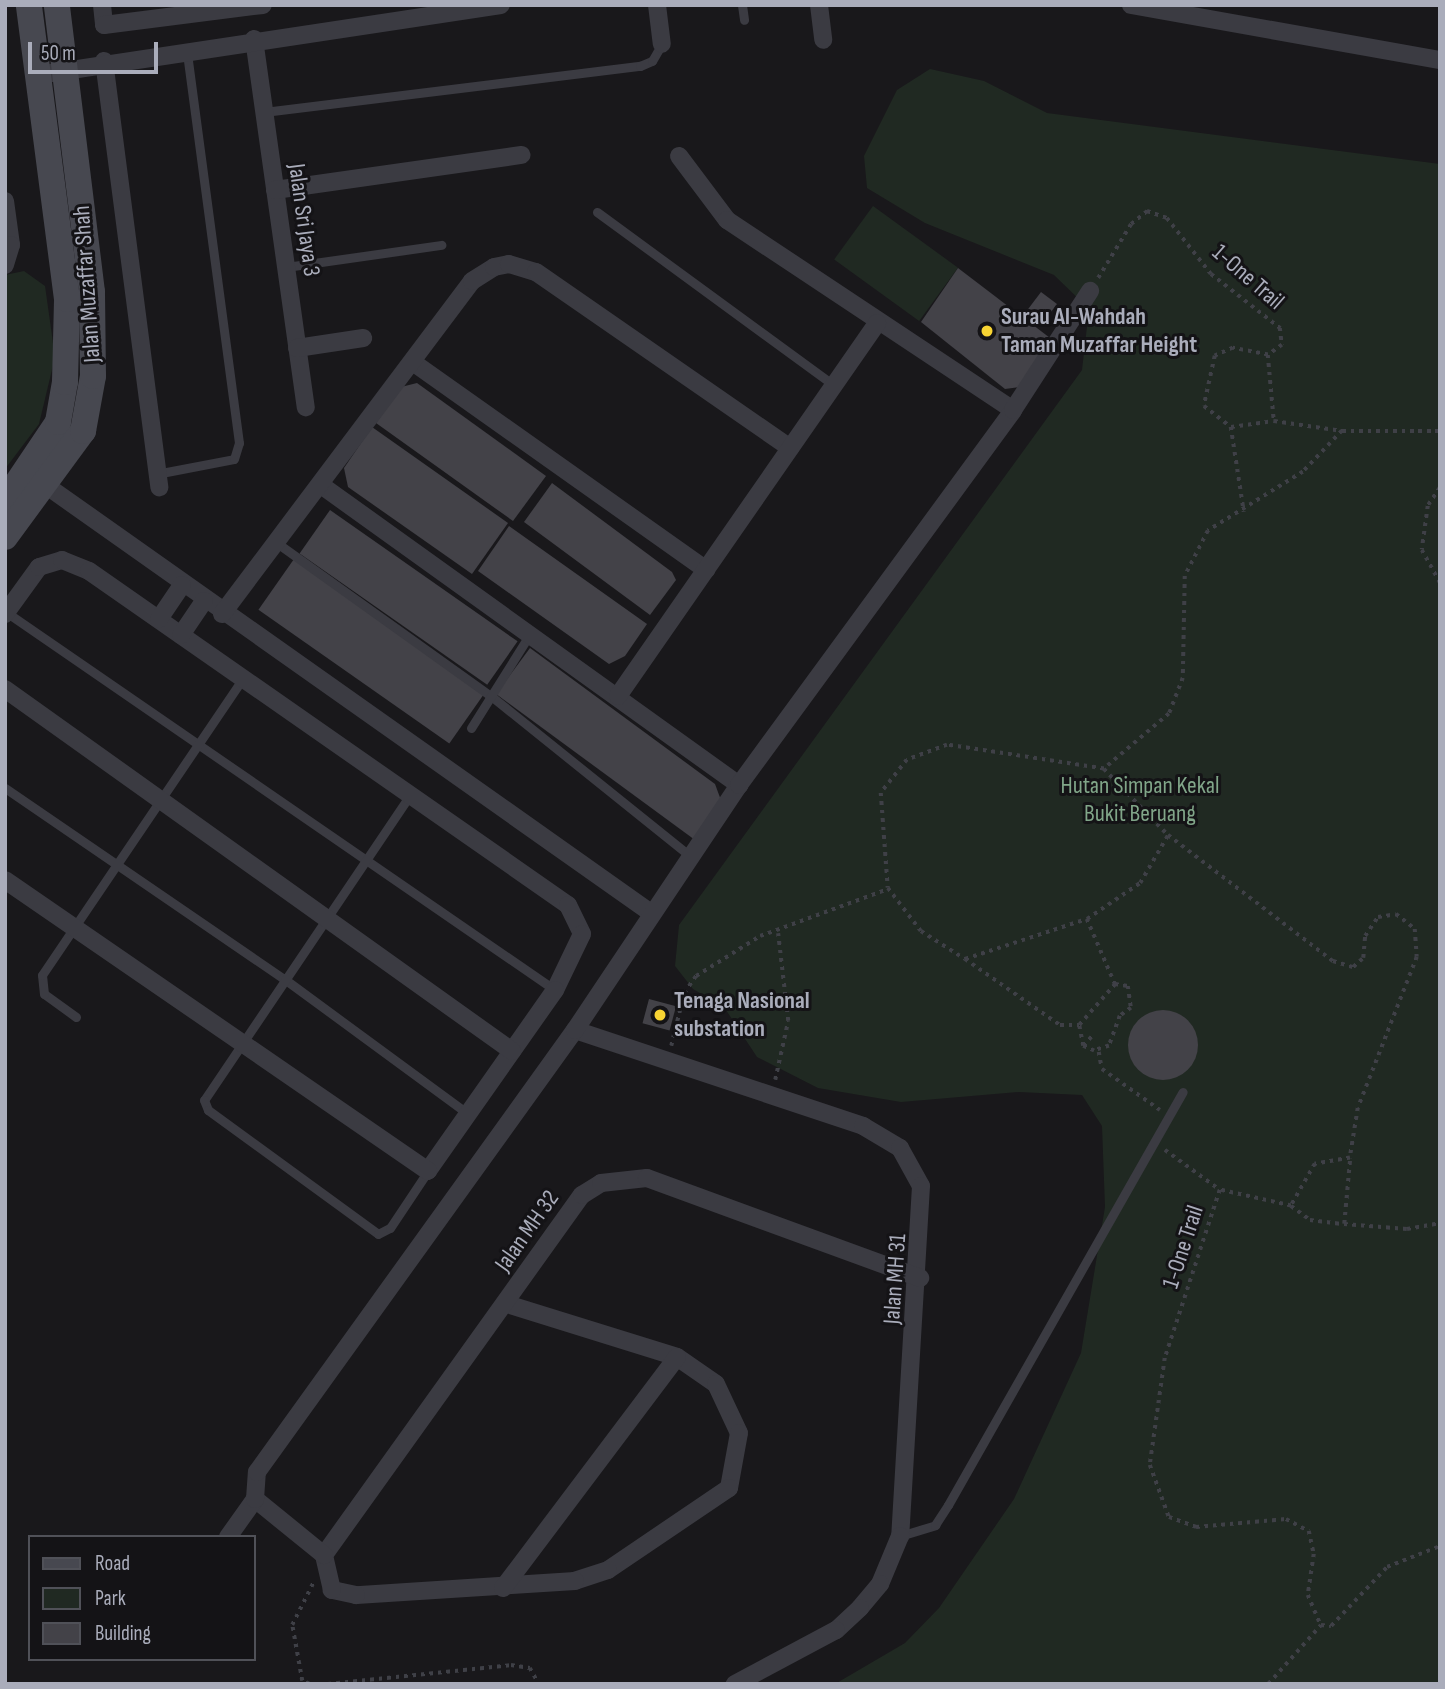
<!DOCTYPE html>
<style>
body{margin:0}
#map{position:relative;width:1445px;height:1689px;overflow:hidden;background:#19181b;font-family:"Sofia Sans Condensed",sans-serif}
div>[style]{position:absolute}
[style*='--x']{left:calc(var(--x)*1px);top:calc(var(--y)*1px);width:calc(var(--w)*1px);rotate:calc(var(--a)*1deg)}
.green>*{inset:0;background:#202922;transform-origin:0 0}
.building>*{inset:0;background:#434248;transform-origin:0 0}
.round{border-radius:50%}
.path>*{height:3.5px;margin-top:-1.75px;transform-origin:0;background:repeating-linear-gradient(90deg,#3f4047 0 3.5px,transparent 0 8.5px)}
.service>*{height:9px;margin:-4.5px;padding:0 4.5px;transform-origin:4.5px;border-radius:4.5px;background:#3b3b42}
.minor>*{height:18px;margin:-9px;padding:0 9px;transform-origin:9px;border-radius:9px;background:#3b3b42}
.secondary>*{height:26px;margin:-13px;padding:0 13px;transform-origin:13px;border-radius:13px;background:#474850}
.dots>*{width:19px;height:19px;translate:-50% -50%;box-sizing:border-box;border:4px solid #141316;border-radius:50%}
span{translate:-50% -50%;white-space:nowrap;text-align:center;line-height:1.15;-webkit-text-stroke:6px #141316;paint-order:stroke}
.street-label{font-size:24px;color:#aaadbb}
.poi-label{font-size:24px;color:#aaadbb;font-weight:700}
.left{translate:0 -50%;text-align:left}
.park-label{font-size:24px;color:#81a689}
.frame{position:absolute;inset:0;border:7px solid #aaadbb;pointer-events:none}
.legend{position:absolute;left:28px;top:1535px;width:228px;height:126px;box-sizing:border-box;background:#141316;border:2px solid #505158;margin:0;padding:9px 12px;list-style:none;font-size:21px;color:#aaadbb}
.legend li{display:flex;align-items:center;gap:14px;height:35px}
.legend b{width:35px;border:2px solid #505158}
.scale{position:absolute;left:28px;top:42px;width:130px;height:32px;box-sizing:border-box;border:4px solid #aaadbb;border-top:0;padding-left:9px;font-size:21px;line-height:24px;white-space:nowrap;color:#aaadbb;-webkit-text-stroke:5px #141316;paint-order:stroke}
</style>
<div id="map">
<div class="green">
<i style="clip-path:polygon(930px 69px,984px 81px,1047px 113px,1440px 164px,1440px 1684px,835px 1684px,905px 1643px,939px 1608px,1014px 1499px,1081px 1353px,1105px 1207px,1102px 1126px,1082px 1095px,1019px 1092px,901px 1102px,818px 1088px,757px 1057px,724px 1007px,693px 989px,675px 966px,679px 925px,1082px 370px,1089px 309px,1054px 275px,925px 223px,867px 188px,864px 156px,897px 90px)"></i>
<i style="left:873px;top:206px;width:105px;height:66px;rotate:36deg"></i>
<i style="clip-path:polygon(24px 271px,45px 286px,55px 357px,39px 424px,5px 469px,5px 275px)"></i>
</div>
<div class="building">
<i style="clip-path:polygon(958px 268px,1054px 341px,1020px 387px,1005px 389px,921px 322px)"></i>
<i style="left:1041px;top:292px;width:20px;height:26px;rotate:37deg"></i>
<i style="clip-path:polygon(417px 383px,546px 476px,513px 521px,376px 423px,401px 387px)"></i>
<i style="clip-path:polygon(372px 427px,508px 523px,472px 574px,348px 487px,344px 468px)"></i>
<i style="clip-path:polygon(552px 483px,672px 572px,676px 580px,650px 615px,524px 522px)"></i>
<i style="left:330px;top:510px;width:229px;height:53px;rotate:35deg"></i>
<i style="clip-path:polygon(509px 526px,647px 624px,625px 656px,609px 664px,478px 571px)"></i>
<i style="left:294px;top:559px;width:233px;height:62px;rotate:35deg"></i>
<i style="clip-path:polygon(530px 648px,715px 784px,722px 803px,695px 840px,496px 694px)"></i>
<i style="left:649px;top:999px;width:28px;height:25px;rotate:15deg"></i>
<i class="round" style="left:1128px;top:1010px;width:70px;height:70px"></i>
</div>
<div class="path">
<i style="--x:1098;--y:278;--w:63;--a:-58.6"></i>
<i style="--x:1131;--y:224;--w:21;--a:-39"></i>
<i style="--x:1147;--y:211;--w:21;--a:19"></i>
<i style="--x:1167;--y:218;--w:71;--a:51.8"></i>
<i style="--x:1211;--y:274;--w:88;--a:38"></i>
<i style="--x:1280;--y:328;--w:17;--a:83"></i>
<i style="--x:1282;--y:345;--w:17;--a:144"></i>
<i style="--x:1268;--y:355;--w:36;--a:-169"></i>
<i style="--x:1233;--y:348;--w:20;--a:156"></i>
<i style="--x:1215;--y:356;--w:51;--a:102.4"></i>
<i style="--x:1204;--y:406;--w:34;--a:38"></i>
<i style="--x:1231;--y:427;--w:43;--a:-7.9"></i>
<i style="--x:1274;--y:421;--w:69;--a:8.4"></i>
<i style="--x:1342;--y:431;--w:98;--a:0"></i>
<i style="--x:1268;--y:355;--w:66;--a:84.8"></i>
<i style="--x:1231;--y:427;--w:86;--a:81.3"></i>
<i style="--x:1342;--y:431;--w:57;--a:133.6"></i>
<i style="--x:1303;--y:472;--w:112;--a:148.2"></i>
<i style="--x:1208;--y:531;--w:51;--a:117.1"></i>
<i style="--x:1185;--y:576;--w:102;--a:91.1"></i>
<i style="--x:1183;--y:678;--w:39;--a:111"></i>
<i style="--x:1169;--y:714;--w:85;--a:139.8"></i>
<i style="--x:1104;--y:769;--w:92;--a:45.9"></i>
<i style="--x:1168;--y:835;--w:208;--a:37.4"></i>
<i style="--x:1333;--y:961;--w:21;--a:17"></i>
<i style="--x:1353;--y:967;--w:13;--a:-42"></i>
<i style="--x:1363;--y:958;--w:22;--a:-85"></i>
<i style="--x:1365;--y:936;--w:23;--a:-56"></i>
<i style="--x:1378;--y:917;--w:18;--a:-9"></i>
<i style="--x:1396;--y:914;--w:24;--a:38"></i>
<i style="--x:1415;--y:929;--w:28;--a:86"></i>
<i style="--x:1417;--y:957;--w:162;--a:111.3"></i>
<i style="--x:1358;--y:1108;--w:51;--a:99.1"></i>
<i style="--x:1350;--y:1158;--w:36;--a:170"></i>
<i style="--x:1315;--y:1164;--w:48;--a:119.7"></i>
<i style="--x:1291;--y:1206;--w:73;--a:-167.3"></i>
<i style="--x:1220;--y:1190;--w:177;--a:108.1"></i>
<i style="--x:1165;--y:1358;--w:108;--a:98"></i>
<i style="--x:1150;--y:1465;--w:55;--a:69.9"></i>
<i style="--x:1169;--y:1517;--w:29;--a:20"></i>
<i style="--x:1196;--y:1527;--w:90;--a:-5.1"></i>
<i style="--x:1286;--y:1519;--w:26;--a:28"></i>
<i style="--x:1309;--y:1531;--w:24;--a:78"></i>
<i style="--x:1314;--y:1554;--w:41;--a:98.3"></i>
<i style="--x:1308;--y:1595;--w:33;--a:67"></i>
<i style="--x:1321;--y:1625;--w:10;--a:6"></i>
<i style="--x:1331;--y:1626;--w:81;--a:-46.5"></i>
<i style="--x:1387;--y:1567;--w:57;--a:-21.6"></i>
<i style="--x:1440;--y:488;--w:22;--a:124"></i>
<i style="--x:1428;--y:506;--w:44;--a:97.8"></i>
<i style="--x:1422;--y:550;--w:37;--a:61"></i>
<i style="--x:1104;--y:769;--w:159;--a:-171.3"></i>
<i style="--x:947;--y:745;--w:43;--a:159.4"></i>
<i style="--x:907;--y:760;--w:42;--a:128.2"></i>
<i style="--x:881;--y:793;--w:95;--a:85.8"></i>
<i style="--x:888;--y:888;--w:54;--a:52.5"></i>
<i style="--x:921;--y:931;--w:52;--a:32.5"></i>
<i style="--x:965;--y:959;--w:128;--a:-18.2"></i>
<i style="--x:1087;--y:919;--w:64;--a:-34.2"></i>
<i style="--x:1140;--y:883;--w:56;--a:-59.7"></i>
<i style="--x:1087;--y:919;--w:71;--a:66.7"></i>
<i style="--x:965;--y:959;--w:116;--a:34.8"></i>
<i style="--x:1060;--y:1025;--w:19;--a:0"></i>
<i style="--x:1115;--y:984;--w:13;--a:9"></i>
<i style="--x:1128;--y:986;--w:22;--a:82"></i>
<i style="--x:1131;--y:1008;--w:14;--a:144"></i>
<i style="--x:1120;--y:1016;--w:32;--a:110"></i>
<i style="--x:1109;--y:1046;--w:16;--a:162"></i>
<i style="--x:1094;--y:1051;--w:12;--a:-156"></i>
<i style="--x:1083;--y:1046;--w:21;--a:-101"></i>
<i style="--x:1079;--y:1025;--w:55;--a:-48.7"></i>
<i style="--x:671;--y:1046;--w:55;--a:-76.2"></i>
<i style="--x:684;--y:993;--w:21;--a:-55"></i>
<i style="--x:696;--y:976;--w:75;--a:-32"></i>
<i style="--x:760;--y:936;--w:136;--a:-20.2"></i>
<i style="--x:1083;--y:1046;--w:15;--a:-48"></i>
<i style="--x:1099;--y:1052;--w:17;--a:80"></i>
<i style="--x:1102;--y:1069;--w:71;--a:35.3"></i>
<i style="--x:775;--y:1080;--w:60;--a:-77.6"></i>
<i style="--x:788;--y:1021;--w:88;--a:-96.6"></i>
<i style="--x:1165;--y:1150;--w:68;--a:36"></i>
<i style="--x:1291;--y:1206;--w:24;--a:36"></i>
<i style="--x:1310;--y:1220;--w:34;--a:7"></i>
<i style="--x:1344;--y:1224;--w:63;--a:4.5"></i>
<i style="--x:1407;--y:1229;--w:34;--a:-10"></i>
<i style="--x:1344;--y:1224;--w:66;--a:-84.8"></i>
<i style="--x:309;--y:1684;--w:8;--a:-157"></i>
<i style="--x:302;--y:1681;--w:57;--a:-100.1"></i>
<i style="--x:292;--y:1625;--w:49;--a:-63.4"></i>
<i style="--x:328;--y:1684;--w:184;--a:-5.9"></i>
<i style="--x:511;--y:1665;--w:19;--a:9"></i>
<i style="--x:530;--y:1668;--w:18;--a:61"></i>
<i style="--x:1268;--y:1684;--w:79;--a:-48.1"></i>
</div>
<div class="service">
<i style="--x:742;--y:5;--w:15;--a:82"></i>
<i style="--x:264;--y:112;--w:379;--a:-7"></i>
<i style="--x:640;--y:66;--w:13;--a:-23"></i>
<i style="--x:652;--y:61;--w:20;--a:-60"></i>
<i style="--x:597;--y:212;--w:295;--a:36.2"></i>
<i style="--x:286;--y:267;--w:157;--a:-8.1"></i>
<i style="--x:156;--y:474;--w:79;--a:-10.9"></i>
<i style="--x:234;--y:459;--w:17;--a:-73"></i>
<i style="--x:239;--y:443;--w:395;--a:-97.6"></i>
<i style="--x:277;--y:543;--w:263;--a:35.6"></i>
<i style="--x:491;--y:696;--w:257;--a:38.8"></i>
<i style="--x:6;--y:612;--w:667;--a:34.55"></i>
<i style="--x:471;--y:728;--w:111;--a:-57.9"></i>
<i style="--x:5;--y:788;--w:337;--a:34.4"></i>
<i style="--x:283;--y:978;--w:230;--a:36.3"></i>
<i style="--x:410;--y:795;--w:368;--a:124"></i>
<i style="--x:204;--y:1100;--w:11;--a:68"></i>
<i style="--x:208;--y:1110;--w:210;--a:36.1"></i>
<i style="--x:378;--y:1234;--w:13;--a:-27"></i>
<i style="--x:390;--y:1228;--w:69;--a:-56.3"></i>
<i style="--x:76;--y:1017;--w:39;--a:-144"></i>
<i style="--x:44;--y:994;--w:19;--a:-96"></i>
<i style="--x:42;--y:975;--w:359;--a:-55.9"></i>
<i style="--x:900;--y:1536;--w:37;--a:-17"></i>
<i style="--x:935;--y:1525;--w:24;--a:-57"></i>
<i style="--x:948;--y:1505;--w:475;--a:-60.4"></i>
</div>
<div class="minor">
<i style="--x:102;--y:5;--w:20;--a:84"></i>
<i style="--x:104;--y:25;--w:160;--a:-7.2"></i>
<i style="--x:657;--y:5;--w:39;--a:83"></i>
<i style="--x:819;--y:5;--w:35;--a:83"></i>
<i style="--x:1131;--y:5;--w:314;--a:10.1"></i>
<i style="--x:254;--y:39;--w:372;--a:82"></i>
<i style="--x:104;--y:61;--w:430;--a:82.6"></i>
<i style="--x:38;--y:75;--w:468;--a:-8.6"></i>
<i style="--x:679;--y:156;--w:80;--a:53.1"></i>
<i style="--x:727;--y:220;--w:343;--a:33.6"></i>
<i style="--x:275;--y:190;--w:249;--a:-8.1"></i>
<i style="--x:5;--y:201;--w:44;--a:82.2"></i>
<i style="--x:11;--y:245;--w:21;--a:107"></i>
<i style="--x:297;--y:348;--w:67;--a:-8.6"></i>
<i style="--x:414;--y:363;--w:358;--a:35.3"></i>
<i style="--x:37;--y:479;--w:752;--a:35.25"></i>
<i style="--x:321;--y:485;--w:515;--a:35.67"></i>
<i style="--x:5;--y:614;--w:58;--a:-54.1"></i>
<i style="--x:39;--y:567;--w:24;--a:-17"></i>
<i style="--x:62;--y:560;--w:29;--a:22"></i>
<i style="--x:89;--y:571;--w:584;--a:34.89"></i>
<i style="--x:568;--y:905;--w:32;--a:64"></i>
<i style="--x:582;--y:934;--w:62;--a:115.7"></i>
<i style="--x:555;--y:990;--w:221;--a:125.1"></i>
<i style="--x:428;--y:1171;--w:513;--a:-145.47"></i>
<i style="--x:222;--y:614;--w:416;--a:-53.1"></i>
<i style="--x:472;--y:281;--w:26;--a:-32"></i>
<i style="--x:494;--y:267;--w:15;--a:-11"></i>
<i style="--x:509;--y:264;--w:28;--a:17"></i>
<i style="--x:536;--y:272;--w:309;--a:34.7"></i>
<i style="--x:159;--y:619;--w:41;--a:-55.9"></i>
<i style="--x:181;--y:635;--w:41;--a:-55.9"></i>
<i style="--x:5;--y:689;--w:623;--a:35.53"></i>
<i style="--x:618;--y:696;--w:454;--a:-55.2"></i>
<i style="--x:575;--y:1030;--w:304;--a:18.4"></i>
<i style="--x:863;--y:1126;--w:43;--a:30.7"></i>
<i style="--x:900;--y:1148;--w:43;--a:61.1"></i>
<i style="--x:921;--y:1186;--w:351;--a:93.4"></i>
<i style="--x:900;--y:1536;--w:52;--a:112.6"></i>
<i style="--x:880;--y:1584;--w:31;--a:130"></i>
<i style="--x:860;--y:1608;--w:33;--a:137"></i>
<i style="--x:836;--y:1630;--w:115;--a:151.9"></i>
<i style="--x:507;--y:1304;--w:178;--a:17.3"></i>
<i style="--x:677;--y:1357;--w:47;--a:34.7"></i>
<i style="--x:716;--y:1384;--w:54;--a:64.9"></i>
<i style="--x:739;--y:1433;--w:56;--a:100.3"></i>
<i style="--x:729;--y:1488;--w:146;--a:145.9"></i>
<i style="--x:608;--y:1570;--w:35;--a:162"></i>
<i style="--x:575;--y:1581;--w:219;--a:176.3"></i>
<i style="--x:356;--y:1595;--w:25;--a:-168"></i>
<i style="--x:332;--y:1590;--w:36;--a:-103"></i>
<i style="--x:324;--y:1555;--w:443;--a:-54.4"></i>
<i style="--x:582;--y:1195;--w:22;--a:-32"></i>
<i style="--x:601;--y:1183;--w:46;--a:-6.2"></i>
<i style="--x:647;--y:1178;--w:291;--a:20.1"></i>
<i style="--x:255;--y:1499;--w:89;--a:39.1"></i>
<i style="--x:228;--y:1537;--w:47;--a:-54.6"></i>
<i style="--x:255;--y:1499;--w:27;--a:-86"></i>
<i style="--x:257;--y:1472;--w:545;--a:-54.27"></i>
<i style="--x:575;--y:1030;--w:295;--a:-56.2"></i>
<i style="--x:739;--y:785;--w:464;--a:-53.8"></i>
<i style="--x:1013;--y:410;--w:142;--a:-57.1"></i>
<i style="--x:503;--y:1588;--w:289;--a:-53"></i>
</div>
<div class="secondary">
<i style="--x:5;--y:501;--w:95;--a:-56.1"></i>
<i style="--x:58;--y:422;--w:41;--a:-80.1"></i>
<i style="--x:65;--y:382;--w:83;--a:-88.6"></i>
<i style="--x:67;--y:299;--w:296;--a:-97.4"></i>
<i style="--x:5;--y:537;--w:132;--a:-53.7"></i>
<i style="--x:83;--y:431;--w:56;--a:-79.7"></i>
<i style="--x:93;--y:376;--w:84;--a:-90.7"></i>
<i style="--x:92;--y:292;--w:289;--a:-97"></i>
</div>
<div class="dots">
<i style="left:987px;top:331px;background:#f8d433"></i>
<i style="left:660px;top:1015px;background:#f8d433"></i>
</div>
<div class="street-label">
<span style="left:304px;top:220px;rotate:82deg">Jalan Sri Jaya 3</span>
<span style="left:1248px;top:277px;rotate:41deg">1-One Trail</span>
<span style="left:87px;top:284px;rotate:-94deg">Jalan Muzaffar Shah</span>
<span style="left:527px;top:1231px;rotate:-55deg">Jalan MH 32</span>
<span style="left:1183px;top:1247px;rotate:-72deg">1-One Trail</span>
<span style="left:895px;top:1279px;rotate:-86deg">Jalan MH 31</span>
</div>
<div class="poi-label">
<span class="left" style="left:1001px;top:331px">Surau Al-Wahdah<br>Taman Muzaffar Height</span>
<span class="left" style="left:674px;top:1015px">Tenaga Nasional<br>substation</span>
</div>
<div class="park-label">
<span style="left:1140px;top:800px">Hutan Simpan Kekal<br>Bukit Beruang</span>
</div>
<div class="frame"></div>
<ul class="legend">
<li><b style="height:9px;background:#474850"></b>Road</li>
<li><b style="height:19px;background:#202922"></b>Park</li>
<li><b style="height:19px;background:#434248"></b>Building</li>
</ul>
<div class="scale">50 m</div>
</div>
